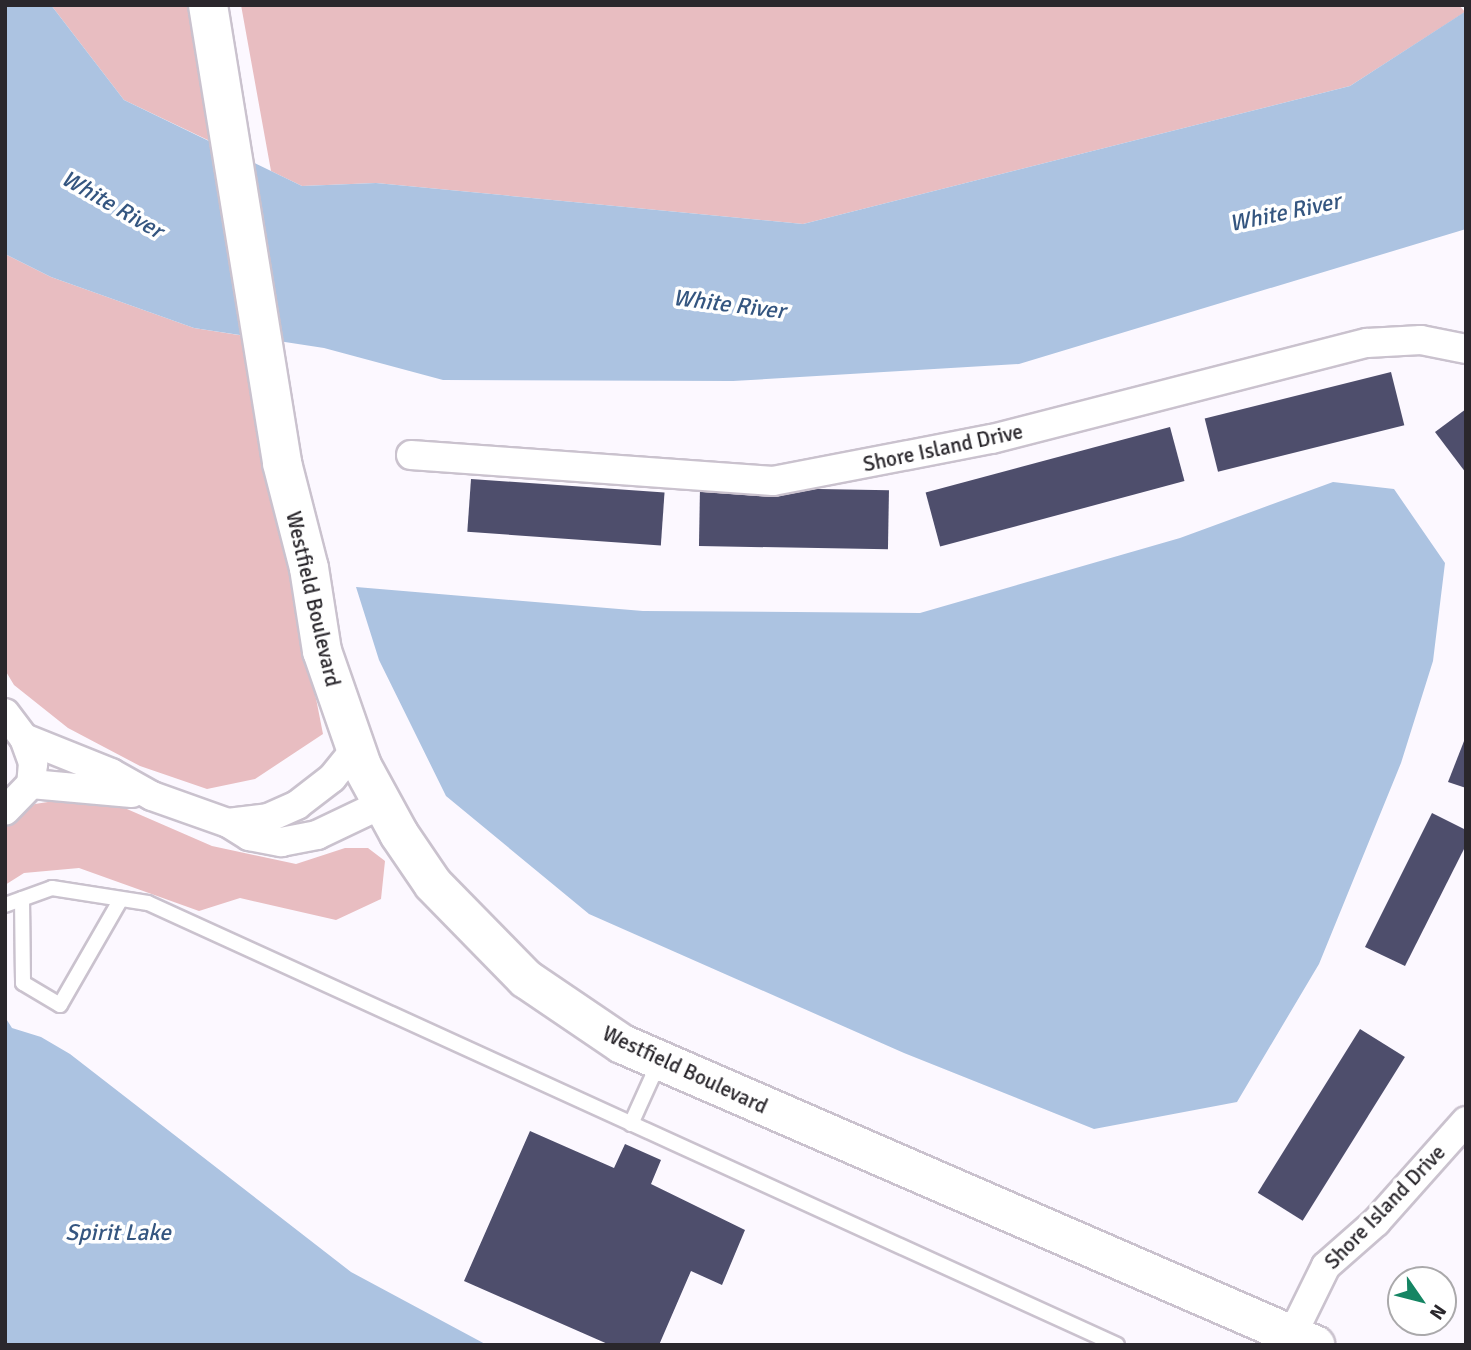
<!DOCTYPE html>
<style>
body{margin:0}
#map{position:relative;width:1471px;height:1350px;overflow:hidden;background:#fcf8ff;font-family:Signika,sans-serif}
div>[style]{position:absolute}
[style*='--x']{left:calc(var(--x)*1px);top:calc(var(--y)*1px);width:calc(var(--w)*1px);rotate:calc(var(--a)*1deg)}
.forest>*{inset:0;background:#e8bdc1}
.water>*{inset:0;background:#acc3e1}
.building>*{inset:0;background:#4e4e6c;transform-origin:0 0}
.roads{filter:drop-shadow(2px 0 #cac2ce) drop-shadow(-2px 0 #cac2ce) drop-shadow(0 2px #cac2ce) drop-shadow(0 -2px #cac2ce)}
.lane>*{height:14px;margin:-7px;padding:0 7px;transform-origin:7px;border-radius:7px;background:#fff}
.street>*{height:28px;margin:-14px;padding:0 14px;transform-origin:14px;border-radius:14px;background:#fff}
.secondary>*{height:38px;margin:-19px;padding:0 19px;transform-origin:19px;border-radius:19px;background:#fff}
span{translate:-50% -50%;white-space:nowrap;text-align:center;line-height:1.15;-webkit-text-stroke:7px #fff;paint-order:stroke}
.street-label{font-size:21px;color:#2a272c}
.water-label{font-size:23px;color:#355680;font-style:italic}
.frame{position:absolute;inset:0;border:7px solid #2a272c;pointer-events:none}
.north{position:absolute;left:1387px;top:1266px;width:70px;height:70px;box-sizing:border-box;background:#fff;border:2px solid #aaa9ab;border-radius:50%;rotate:125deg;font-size:19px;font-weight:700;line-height:28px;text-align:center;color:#2a272c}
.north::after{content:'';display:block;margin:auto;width:24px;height:32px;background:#158563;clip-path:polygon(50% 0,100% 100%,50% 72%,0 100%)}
</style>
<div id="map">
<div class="forest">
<i style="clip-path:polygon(51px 5px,187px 5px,212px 142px,124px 100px)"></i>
<i style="clip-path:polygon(241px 5px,1459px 5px,1465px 12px,1350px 86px,803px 224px,376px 183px,302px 186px,271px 171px)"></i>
<i style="clip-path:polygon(5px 254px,51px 277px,194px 328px,245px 336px,323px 734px,255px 779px,207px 789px,140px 766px,68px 728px,14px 685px,5px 670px)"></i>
<i style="clip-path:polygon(67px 799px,120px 806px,212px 846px,296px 864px,345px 848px,368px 848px,385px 861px,381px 899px,336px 920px,240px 898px,199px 911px,79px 868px,24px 873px,5px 885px,5px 824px,35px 804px)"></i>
</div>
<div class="water">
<i style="clip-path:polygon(5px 5px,51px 5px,124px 100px,302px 186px,376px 183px,803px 224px,1350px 86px,1466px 11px,1466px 229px,1019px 364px,733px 381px,443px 380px,324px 348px,194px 328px,51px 277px,5px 254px)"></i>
<i style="clip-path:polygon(1333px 482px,1394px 489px,1445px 563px,1433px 661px,1401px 763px,1319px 964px,1237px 1102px,1094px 1129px,904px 1053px,589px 914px,446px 796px,379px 660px,356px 587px,643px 611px,920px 613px,1180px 538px)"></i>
<i style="clip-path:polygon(5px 1017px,12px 1028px,41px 1037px,70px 1054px,351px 1272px,487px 1345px,5px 1345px)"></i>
</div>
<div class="building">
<i style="left:1391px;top:372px;width:55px;height:192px;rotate:76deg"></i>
<i style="clip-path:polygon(1466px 409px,1466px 473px,1435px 432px)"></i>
<i style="left:1170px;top:427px;width:56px;height:253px;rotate:75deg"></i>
<i style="left:471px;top:479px;width:194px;height:53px;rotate:4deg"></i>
<i style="left:700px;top:487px;width:189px;height:59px;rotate:1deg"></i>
<i style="clip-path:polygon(1466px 736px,1466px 788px,1448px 782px)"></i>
<i style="clip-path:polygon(1432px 813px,1466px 830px,1466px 845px,1405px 966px,1365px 947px)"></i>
<i style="left:1360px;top:1029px;width:53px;height:193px;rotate:32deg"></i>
<i style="clip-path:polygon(530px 1131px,614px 1168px,625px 1144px,661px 1160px,651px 1184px,745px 1230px,722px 1285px,691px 1271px,659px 1345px,610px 1345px,464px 1281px)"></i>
</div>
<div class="roads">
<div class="lane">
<i style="--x:22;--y:899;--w:84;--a:89.3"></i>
<i style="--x:23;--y:983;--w:43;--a:30.7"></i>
<i style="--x:60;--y:1005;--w:122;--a:-60.1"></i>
<i style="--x:5;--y:905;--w:50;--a:-19.9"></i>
<i style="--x:52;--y:888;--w:97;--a:8.9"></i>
<i style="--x:148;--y:903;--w:1065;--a:24.52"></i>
<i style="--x:631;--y:1124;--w:68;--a:-65.7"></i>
</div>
<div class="street">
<i style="--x:411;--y:455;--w:363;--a:4.1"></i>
<i style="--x:773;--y:481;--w:223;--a:-10.9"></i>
<i style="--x:992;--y:439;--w:387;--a:-14.4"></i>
<i style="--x:1367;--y:343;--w:54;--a:-3.2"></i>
<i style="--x:1421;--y:340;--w:46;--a:11.3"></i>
<i style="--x:5;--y:713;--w:31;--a:53"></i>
<i style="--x:24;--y:738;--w:27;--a:70"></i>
<i style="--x:33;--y:763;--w:21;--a:95"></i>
<i style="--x:31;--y:784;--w:37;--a:134"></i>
<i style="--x:24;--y:738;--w:94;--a:21.9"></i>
<i style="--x:111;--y:773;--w:47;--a:29.3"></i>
<i style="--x:152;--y:796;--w:81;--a:19.6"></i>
<i style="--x:228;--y:823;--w:25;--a:32"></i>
<i style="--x:249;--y:836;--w:33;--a:11"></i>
<i style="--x:281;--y:842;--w:37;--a:-11"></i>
<i style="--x:317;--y:835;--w:72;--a:-25.5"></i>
<i style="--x:31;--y:784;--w:101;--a:5.1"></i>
<i style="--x:228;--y:823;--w:40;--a:-7.1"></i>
<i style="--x:268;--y:818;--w:32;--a:-24"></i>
<i style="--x:297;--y:805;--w:44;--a:-37.6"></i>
<i style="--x:332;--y:778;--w:36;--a:-51"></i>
<i style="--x:1292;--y:1335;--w:77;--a:-63.8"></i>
<i style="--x:1326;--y:1266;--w:67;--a:-41.3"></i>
<i style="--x:1376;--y:1222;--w:135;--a:-48.3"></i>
</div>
<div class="secondary">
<i style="--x:208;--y:5;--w:464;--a:80.8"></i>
<i style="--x:282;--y:463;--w:108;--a:75.6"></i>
<i style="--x:309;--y:568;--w:84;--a:81.1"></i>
<i style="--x:322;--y:651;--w:122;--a:70.8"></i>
<i style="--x:362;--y:766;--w:77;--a:61.4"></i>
<i style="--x:399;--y:834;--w:60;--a:55.8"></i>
<i style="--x:433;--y:884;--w:133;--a:45.6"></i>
<i style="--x:526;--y:979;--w:116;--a:34.1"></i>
<i style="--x:622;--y:1044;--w:756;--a:23.48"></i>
</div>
</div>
<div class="street-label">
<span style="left:943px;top:448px;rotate:-12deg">Shore Island Drive</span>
<span style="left:313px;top:599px;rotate:77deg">Westfield Boulevard</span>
<span style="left:685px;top:1070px;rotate:25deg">Westfield Boulevard</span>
<span style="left:1385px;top:1207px;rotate:-46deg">Shore Island Drive</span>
</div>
<div class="water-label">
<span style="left:112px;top:205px;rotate:30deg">White River</span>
<span style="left:1285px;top:213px;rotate:-12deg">White River</span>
<span style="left:729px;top:305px;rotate:7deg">White River</span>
<span style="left:118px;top:1233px">Spirit Lake</span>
</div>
<div class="frame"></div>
<div class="north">N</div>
</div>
